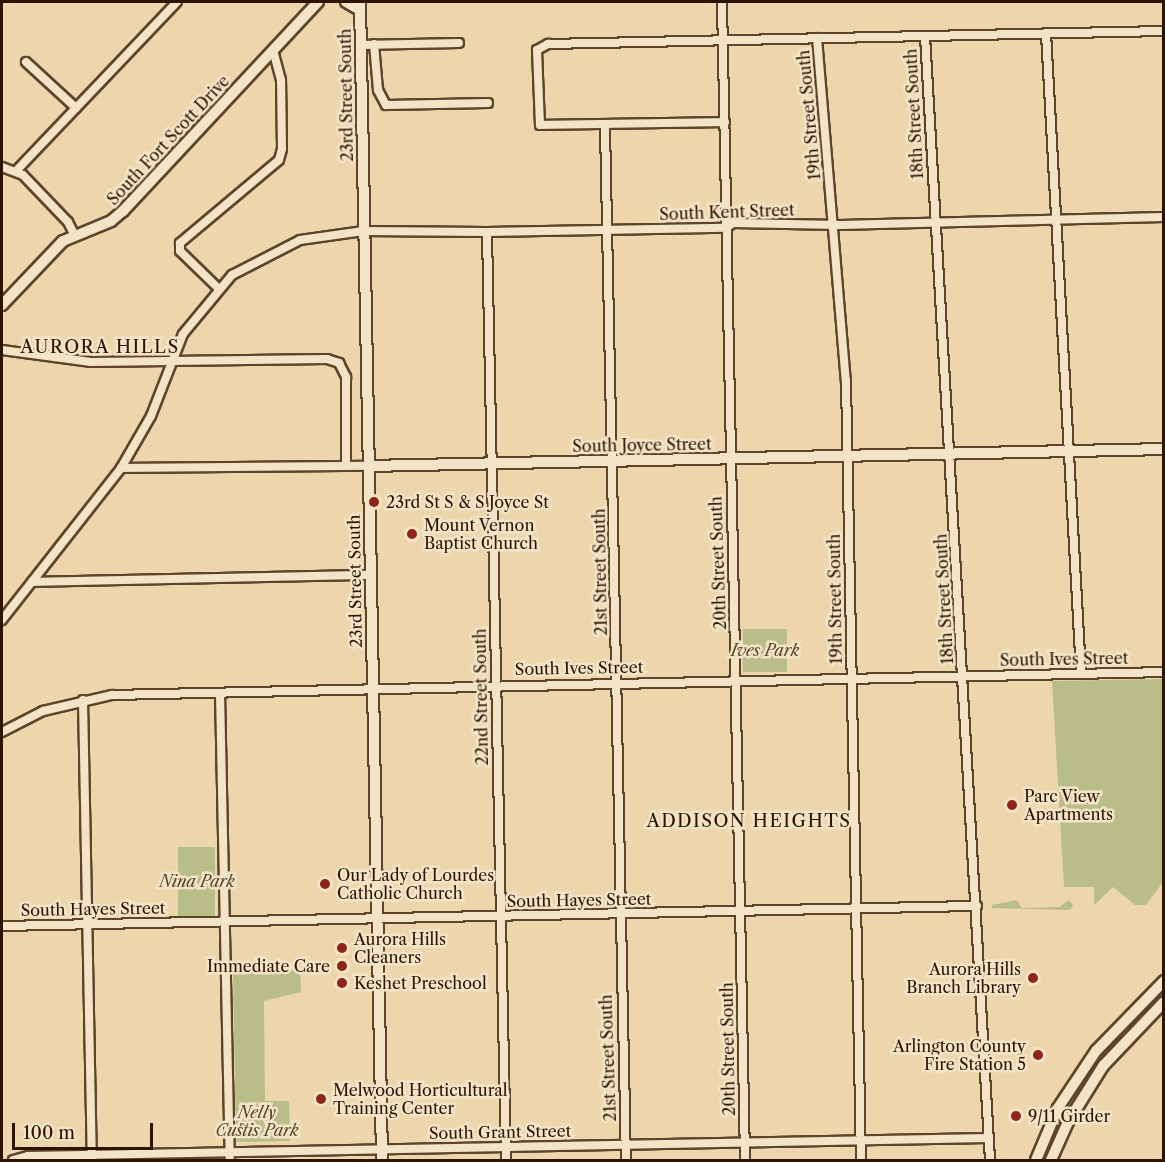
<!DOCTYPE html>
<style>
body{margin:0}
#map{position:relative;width:1165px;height:1162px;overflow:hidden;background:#edd6ab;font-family:"Libre Caslon Text",serif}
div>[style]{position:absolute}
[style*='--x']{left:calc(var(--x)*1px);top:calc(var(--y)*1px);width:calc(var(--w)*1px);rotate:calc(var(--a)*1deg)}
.green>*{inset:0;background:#b9bd88;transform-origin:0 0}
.roads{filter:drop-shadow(2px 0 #5d442b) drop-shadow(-2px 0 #5d442b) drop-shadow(0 2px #5d442b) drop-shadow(0 -2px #5d442b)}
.street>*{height:8px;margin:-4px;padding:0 4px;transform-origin:4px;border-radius:4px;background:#f3e4c8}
.secondary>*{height:10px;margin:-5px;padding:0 5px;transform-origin:5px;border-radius:5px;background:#f3e4c8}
.dots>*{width:16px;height:16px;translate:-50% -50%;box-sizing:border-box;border:3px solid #f3e4c8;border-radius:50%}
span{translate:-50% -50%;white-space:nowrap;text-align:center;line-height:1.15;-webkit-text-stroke:5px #f3e4c8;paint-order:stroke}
.street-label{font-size:16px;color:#2d1400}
.poi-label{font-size:16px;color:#2d1400}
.left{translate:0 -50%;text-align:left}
.right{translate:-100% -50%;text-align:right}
.park-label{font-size:16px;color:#574729;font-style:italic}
.neighbourhood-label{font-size:18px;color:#2d1400;letter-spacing:1.5px}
.frame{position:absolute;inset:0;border:3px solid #2d1400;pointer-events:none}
.scale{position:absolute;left:12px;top:1123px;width:141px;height:27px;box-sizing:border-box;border:3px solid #2d1400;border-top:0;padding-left:8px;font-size:18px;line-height:21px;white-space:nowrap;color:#2d1400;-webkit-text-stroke:4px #f3e4c8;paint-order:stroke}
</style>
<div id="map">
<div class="green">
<i style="left:743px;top:629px;width:44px;height:43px"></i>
<i style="clip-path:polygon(1163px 679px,1163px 882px,1146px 905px,1135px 905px,1113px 887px,1094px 905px,1094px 887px,1064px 887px,1052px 681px)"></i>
<i style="left:178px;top:847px;width:37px;height:69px"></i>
<i style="clip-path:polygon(1017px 900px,1022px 908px,1059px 907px,1069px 900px,1073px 905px,1070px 910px,992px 908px,992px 905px)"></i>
<i style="clip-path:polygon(300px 970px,301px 992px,264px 1001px,265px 1101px,289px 1101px,290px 1141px,236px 1142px,233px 972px)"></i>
<i style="clip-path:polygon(1163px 987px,1163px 994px,1118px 1039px,1114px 1039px)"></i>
<i style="clip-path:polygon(1079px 1085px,1045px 1160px,1039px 1160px,1056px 1120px)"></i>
</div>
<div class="roads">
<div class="street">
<i style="--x:722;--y:2;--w:1158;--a:88.86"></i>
<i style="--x:1046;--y:33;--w:641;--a:86.87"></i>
<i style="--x:925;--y:36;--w:1126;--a:86.69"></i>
<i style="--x:817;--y:38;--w:343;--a:85.2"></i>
<i style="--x:846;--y:380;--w:780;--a:88.9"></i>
<i style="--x:374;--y:44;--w:46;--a:85"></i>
<i style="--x:378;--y:90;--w:17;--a:62"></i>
<i style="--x:386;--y:105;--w:102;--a:-1.1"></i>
<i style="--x:360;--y:45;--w:99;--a:-1.2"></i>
<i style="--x:26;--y:62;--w:68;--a:42.6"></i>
<i style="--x:725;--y:122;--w:185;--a:179.1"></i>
<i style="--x:540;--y:125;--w:75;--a:-92.3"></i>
<i style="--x:537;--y:50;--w:13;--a:-29"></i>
<i style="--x:548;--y:44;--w:616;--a:-1.21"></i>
<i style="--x:605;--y:126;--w:1034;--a:88.84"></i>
<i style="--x:2;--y:167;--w:22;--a:21"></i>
<i style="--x:23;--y:175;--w:65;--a:46.2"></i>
<i style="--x:68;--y:222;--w:13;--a:63"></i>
<i style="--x:16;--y:171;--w:233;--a:-46.4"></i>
<i style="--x:487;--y:232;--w:928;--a:88.83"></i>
<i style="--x:219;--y:289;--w:54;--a:-135.7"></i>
<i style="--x:180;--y:251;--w:8;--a:-90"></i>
<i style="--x:180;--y:243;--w:129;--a:-40"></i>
<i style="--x:279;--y:160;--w:11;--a:-75"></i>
<i style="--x:282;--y:149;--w:69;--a:-90.8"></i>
<i style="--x:281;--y:80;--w:31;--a:-105"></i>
<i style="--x:2;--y:350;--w:90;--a:7.7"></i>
<i style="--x:91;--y:362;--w:236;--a:-0.7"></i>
<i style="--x:327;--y:359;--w:13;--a:18"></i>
<i style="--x:339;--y:363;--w:16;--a:63"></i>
<i style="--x:346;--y:377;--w:89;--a:90"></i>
<i style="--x:121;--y:468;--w:247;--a:-0.5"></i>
<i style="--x:32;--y:582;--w:337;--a:-1.2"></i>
<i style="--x:2;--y:620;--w:193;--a:-51.9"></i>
<i style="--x:121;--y:468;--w:60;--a:-60"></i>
<i style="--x:151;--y:416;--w:88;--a:-68.7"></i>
<i style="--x:183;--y:334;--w:77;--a:-50.3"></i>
<i style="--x:232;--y:275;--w:76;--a:-27.2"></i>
<i style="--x:300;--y:240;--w:64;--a:-8.1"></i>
<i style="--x:363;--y:231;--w:124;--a:0.5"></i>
<i style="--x:487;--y:232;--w:239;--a:-1"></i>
<i style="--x:726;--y:228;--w:9;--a:-36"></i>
<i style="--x:733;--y:223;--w:107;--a:1.1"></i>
<i style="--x:840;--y:225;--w:324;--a:-1.4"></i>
<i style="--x:220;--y:693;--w:467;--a:88.8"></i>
<i style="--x:83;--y:700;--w:460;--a:88.9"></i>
<i style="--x:2;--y:732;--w:46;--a:-27.1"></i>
<i style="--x:43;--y:711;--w:71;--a:-13.1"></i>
<i style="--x:112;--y:695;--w:1052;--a:-1.25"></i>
<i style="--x:2;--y:926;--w:975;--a:-1.18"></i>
<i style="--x:13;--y:1160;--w:16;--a:-15"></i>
<i style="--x:28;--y:1156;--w:56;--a:-1"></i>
<i style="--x:84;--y:1155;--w:904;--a:-1.08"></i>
</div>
<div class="secondary">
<i style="--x:346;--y:2;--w:16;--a:30"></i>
<i style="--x:360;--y:2;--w:1158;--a:88.91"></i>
<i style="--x:2;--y:305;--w:88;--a:-46.4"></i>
<i style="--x:63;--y:241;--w:52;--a:-22.6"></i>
<i style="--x:111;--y:221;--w:16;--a:-40"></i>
<i style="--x:123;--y:211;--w:286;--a:-47"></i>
<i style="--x:368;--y:466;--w:796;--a:-1.22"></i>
<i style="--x:1036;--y:1160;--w:56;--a:-67.1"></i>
<i style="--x:1058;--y:1108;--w:69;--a:-56.3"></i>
<i style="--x:1096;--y:1051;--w:98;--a:-45.8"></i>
<i style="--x:1051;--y:1160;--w:42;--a:-65.9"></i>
<i style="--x:1068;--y:1122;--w:66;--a:-58"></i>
<i style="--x:1103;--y:1066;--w:88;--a:-46.4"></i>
</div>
</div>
<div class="dots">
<i style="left:374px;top:502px;background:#8f2418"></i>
<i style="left:412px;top:534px;background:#8f2418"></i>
<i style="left:1012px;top:805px;background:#8f2418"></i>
<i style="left:325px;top:884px;background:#8f2418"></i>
<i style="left:342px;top:948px;background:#8f2418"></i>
<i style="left:342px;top:966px;background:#8f2418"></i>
<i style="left:1033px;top:978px;background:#8f2418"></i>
<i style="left:342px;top:983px;background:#8f2418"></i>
<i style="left:1038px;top:1055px;background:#8f2418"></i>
<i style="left:321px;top:1099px;background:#8f2418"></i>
<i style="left:1016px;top:1116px;background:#8f2418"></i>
</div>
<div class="street-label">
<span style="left:346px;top:95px;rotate:-91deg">23rd Street South</span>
<span style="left:914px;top:114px;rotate:-93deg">18th Street South</span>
<span style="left:809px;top:115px;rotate:-95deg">19th Street South</span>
<span style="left:168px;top:140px;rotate:-47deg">South Fort Scott Drive</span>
<span style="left:727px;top:212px;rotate:-2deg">South Kent Street</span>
<span style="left:642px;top:445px;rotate:-1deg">South Joyce Street</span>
<span style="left:718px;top:563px;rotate:-92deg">20th Street South</span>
<span style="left:600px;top:572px;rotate:-91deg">21st Street South</span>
<span style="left:355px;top:581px;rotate:-91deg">23rd Street South</span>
<span style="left:835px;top:599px;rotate:-91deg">19th Street South</span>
<span style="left:944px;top:599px;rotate:-93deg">18th Street South</span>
<span style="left:1064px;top:659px;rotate:-1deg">South Ives Street</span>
<span style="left:579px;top:668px;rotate:-1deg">South Ives Street</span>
<span style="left:481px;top:697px;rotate:-91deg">22nd Street South</span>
<span style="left:579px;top:900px;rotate:-1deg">South Hayes Street</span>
<span style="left:93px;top:909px;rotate:-1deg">South Hayes Street</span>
<span style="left:728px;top:1049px;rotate:-91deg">20th Street South</span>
<span style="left:608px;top:1058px;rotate:-92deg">21st Street South</span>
<span style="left:500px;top:1132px;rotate:-1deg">South Grant Street</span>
</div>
<div class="poi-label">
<span class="left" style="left:386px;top:502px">23rd St S &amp; S Joyce St</span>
<span class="left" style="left:424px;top:534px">Mount Vernon<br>Baptist Church</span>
<span class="left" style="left:1024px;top:805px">Parc View<br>Apartments</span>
<span class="left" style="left:337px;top:884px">Our Lady of Lourdes<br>Catholic Church</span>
<span class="left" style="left:354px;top:948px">Aurora Hills<br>Cleaners</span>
<span class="right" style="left:330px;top:966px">Immediate Care</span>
<span class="right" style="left:1021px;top:978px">Aurora Hills<br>Branch Library</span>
<span class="left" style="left:354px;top:983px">Keshet Preschool</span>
<span class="right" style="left:1026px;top:1055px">Arlington County<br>Fire Station 5</span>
<span class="left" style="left:333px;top:1099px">Melwood Horticultural<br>Training Center</span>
<span class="left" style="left:1028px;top:1116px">9/11 Girder</span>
</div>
<div class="park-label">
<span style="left:765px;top:650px">Ives Park</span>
<span style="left:197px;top:881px">Nina Park</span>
<span style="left:257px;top:1121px">Nelly<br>Custis Park</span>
</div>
<div class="neighbourhood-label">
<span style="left:100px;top:347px">AURORA HILLS</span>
<span style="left:749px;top:821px">ADDISON HEIGHTS</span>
</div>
<div class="frame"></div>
<div class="scale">100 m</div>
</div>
